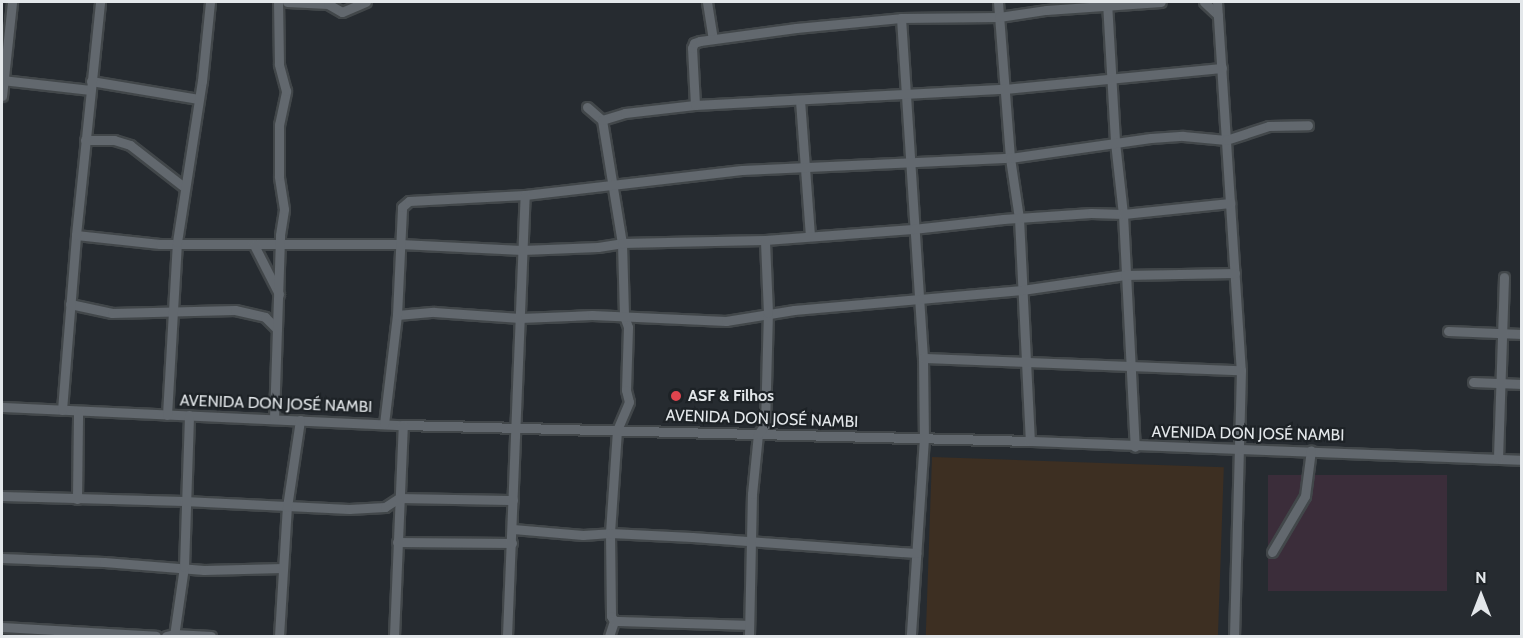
<!DOCTYPE html>
<meta charset="utf-8">
<style>
body{margin:0}
#map{position:relative;width:1523px;height:638px;overflow:hidden;background:#262b30;font-family:Cabin,sans-serif}
div>[style]{position:absolute}
[style*='--x']{left:calc(var(--x)*1px);top:calc(var(--y)*1px);width:calc(var(--w)*1px);rotate:calc(var(--a)*1deg)}
.commercial>*{inset:0;background:#3d2f22;transform-origin:0 0}
.education>*{inset:0;background:#3b2d3a;transform-origin:0 0}
.roads{filter:drop-shadow(2px 0 #42474a) drop-shadow(-2px 0 #42474a) drop-shadow(0 2px #42474a) drop-shadow(0 -2px #42474a)}
.minor>*{height:9px;margin:-4.5px;padding:0 4.5px;transform-origin:4.5px;border-radius:4.5px;background:#62686e}
.dots>*{width:16px;height:16px;translate:-50% -50%;box-sizing:border-box;border:3px solid #1d2226;border-radius:50%}
span{translate:-50% -50%;white-space:nowrap;text-align:center;line-height:1.15;-webkit-text-stroke:4.5px #1d2226;paint-order:stroke}
.poi-label{font-size:16px;color:#e3e7ea;font-weight:700}
.left{translate:0 -50%;text-align:left}
.street-label{font-size:16px;color:#e3e7ea}
.frame{position:absolute;inset:0;border:3px solid #e3e7ea;pointer-events:none}
.north{position:absolute;left:1451px;top:566px;width:60px;height:60px;-webkit-text-stroke:4px #1d2226;paint-order:stroke;rotate:0deg;font-size:16px;font-weight:700;line-height:24px;text-align:center;color:#e3e7ea}
.north::after{content:'';display:block;margin:auto;width:21px;height:27px;background:#e3e7ea;clip-path:polygon(50% 0,100% 100%,50% 72%,0 100%)}
</style>
<div id="map">
<div class="commercial">
<i style="left:932px;top:457px;width:292px;height:179px;rotate:2deg"></i>
</div>
<div class="education">
<i style="left:1268px;top:475px;width:179px;height:116px"></i>
</div>
<div class="roads">
<div class="minor">
<i style="--x:287;--y:2;--w:41;--a:2.8"></i>
<i style="--x:328;--y:4;--w:16;--a:30"></i>
<i style="--x:342;--y:12;--w:26;--a:-23"></i>
<i style="--x:707;--y:2;--w:37;--a:81"></i>
<i style="--x:998;--y:2;--w:156;--a:85.6"></i>
<i style="--x:1010;--y:158;--w:61;--a:81.5"></i>
<i style="--x:1019;--y:218;--w:223;--a:87.2"></i>
<i style="--x:1107;--y:2;--w:140;--a:86.7"></i>
<i style="--x:1115;--y:142;--w:72;--a:83.7"></i>
<i style="--x:1123;--y:214;--w:233;--a:87.1"></i>
<i style="--x:1204;--y:2;--w:19;--a:43"></i>
<i style="--x:1217;--y:2;--w:369;--a:86.3"></i>
<i style="--x:1241;--y:370;--w:266;--a:91.5"></i>
<i style="--x:901;--y:18;--w:341;--a:86.3"></i>
<i style="--x:923;--y:358;--w:80;--a:89.3"></i>
<i style="--x:924;--y:438;--w:198;--a:93.8"></i>
<i style="--x:2;--y:80;--w:89;--a:6.5"></i>
<i style="--x:91;--y:81;--w:109;--a:9.5"></i>
<i style="--x:2;--y:96;--w:95;--a:-83.9"></i>
<i style="--x:800;--y:100;--w:135;--a:85.8"></i>
<i style="--x:695;--y:105;--w:57;--a:-93"></i>
<i style="--x:692;--y:48;--w:5;--a:-68"></i>
<i style="--x:694;--y:43;--w:6;--a:-18"></i>
<i style="--x:700;--y:41;--w:97;--a:-7.7"></i>
<i style="--x:796;--y:28;--w:105;--a:-5.4"></i>
<i style="--x:901;--y:18;--w:98;--a:-0.6"></i>
<i style="--x:999;--y:17;--w:48;--a:-8.5"></i>
<i style="--x:1046;--y:10;--w:115;--a:-4"></i>
<i style="--x:587;--y:107;--w:20;--a:41"></i>
<i style="--x:602;--y:120;--w:125;--a:80.8"></i>
<i style="--x:622;--y:243;--w:73;--a:88.4"></i>
<i style="--x:624;--y:316;--w:12;--a:70"></i>
<i style="--x:628;--y:327;--w:63;--a:91.8"></i>
<i style="--x:626;--y:390;--w:12;--a:76"></i>
<i style="--x:629;--y:402;--w:30;--a:113"></i>
<i style="--x:617;--y:430;--w:103;--a:93.9"></i>
<i style="--x:610;--y:533;--w:83;--a:89.3"></i>
<i style="--x:611;--y:616;--w:6;--a:59"></i>
<i style="--x:614;--y:621;--w:16;--a:108"></i>
<i style="--x:602;--y:120;--w:24;--a:-17"></i>
<i style="--x:625;--y:113;--w:70;--a:-6.5"></i>
<i style="--x:695;--y:105;--w:309;--a:-3"></i>
<i style="--x:1004;--y:89;--w:219;--a:-5.5"></i>
<i style="--x:85;--y:140;--w:29;--a:0"></i>
<i style="--x:114;--y:140;--w:17;--a:17"></i>
<i style="--x:130;--y:145;--w:68;--a:37.9"></i>
<i style="--x:76;--y:235;--w:84;--a:6.1"></i>
<i style="--x:160;--y:244;--w:240;--a:0"></i>
<i style="--x:400;--y:244;--w:122;--a:2.8"></i>
<i style="--x:522;--y:250;--w:76;--a:-2.3"></i>
<i style="--x:598;--y:247;--w:24;--a:-9"></i>
<i style="--x:622;--y:243;--w:143;--a:-1.2"></i>
<i style="--x:765;--y:240;--w:148;--a:-4.3"></i>
<i style="--x:913;--y:229;--w:91;--a:-6.3"></i>
<i style="--x:1003;--y:219;--w:88;--a:-3.9"></i>
<i style="--x:1091;--y:213;--w:32;--a:2"></i>
<i style="--x:1123;--y:214;--w:108;--a:-5.9"></i>
<i style="--x:254;--y:245;--w:55;--a:63"></i>
<i style="--x:70;--y:304;--w:43;--a:12.1"></i>
<i style="--x:112;--y:313;--w:123;--a:-1.4"></i>
<i style="--x:235;--y:310;--w:31;--a:13"></i>
<i style="--x:265;--y:317;--w:17;--a:45"></i>
<i style="--x:397;--y:315;--w:37;--a:-5"></i>
<i style="--x:434;--y:312;--w:86;--a:4"></i>
<i style="--x:520;--y:318;--w:72;--a:-2.4"></i>
<i style="--x:592;--y:315;--w:134;--a:2.6"></i>
<i style="--x:726;--y:321;--w:69;--a:-9.2"></i>
<i style="--x:794;--y:310;--w:229;--a:-5"></i>
<i style="--x:1022;--y:290;--w:104;--a:-8.3"></i>
<i style="--x:1125;--y:275;--w:110;--a:-1"></i>
<i style="--x:1448;--y:331;--w:74;--a:2.3"></i>
<i style="--x:923;--y:358;--w:318;--a:2.2"></i>
<i style="--x:1473;--y:382;--w:49;--a:2.3"></i>
<i style="--x:2;--y:407;--w:401;--a:2.6"></i>
<i style="--x:403;--y:425;--w:627;--a:1.46"></i>
<i style="--x:1030;--y:441;--w:492;--a:2.2"></i>
<i style="--x:62;--y:410;--w:176;--a:-85.4"></i>
<i style="--x:76;--y:235;--w:234;--a:-84.1"></i>
<i style="--x:167;--y:415;--w:173;--a:-86.7"></i>
<i style="--x:177;--y:242;--w:163;--a:-81.2"></i>
<i style="--x:202;--y:81;--w:79;--a:-84.2"></i>
<i style="--x:274;--y:419;--w:184;--a:-88.1"></i>
<i style="--x:280;--y:235;--w:26;--a:-81"></i>
<i style="--x:284;--y:209;--w:33;--a:-99"></i>
<i style="--x:279;--y:176;--w:51;--a:-90"></i>
<i style="--x:279;--y:125;--w:35;--a:-78"></i>
<i style="--x:286;--y:91;--w:28;--a:-105"></i>
<i style="--x:279;--y:64;--w:62;--a:-90.9"></i>
<i style="--x:384;--y:424;--w:110;--a:-83.2"></i>
<i style="--x:397;--y:315;--w:108;--a:-87.3"></i>
<i style="--x:402;--y:207;--w:9;--a:-41"></i>
<i style="--x:409;--y:201;--w:116;--a:-3"></i>
<i style="--x:525;--y:195;--w:218;--a:-6.6"></i>
<i style="--x:742;--y:170;--w:268;--a:-2.6"></i>
<i style="--x:1010;--y:158;--w:142;--a:-8.1"></i>
<i style="--x:1151;--y:138;--w:32;--a:-4"></i>
<i style="--x:1183;--y:136;--w:43;--a:5.3"></i>
<i style="--x:1226;--y:140;--w:45;--a:-18"></i>
<i style="--x:1269;--y:126;--w:39;--a:-1"></i>
<i style="--x:1498;--y:458;--w:181;--a:-88.1"></i>
<i style="--x:2;--y:496;--w:182;--a:1.6"></i>
<i style="--x:184;--y:501;--w:165;--a:2.8"></i>
<i style="--x:349;--y:509;--w:36;--a:-3"></i>
<i style="--x:385;--y:507;--w:17;--a:-33"></i>
<i style="--x:399;--y:498;--w:114;--a:1"></i>
<i style="--x:77;--y:499;--w:88;--a:-89.3"></i>
<i style="--x:513;--y:529;--w:70;--a:4.9"></i>
<i style="--x:583;--y:535;--w:27;--a:-4"></i>
<i style="--x:610;--y:533;--w:82;--a:2.8"></i>
<i style="--x:692;--y:537;--w:225;--a:4.1"></i>
<i style="--x:397;--y:542;--w:115;--a:0.5"></i>
<i style="--x:1272;--y:552;--w:65;--a:-59.5"></i>
<i style="--x:1305;--y:496;--w:46;--a:-82.6"></i>
<i style="--x:2;--y:558;--w:102;--a:2.2"></i>
<i style="--x:104;--y:562;--w:100;--a:4.6"></i>
<i style="--x:204;--y:570;--w:79;--a:-1.5"></i>
<i style="--x:614;--y:621;--w:134;--a:1.7"></i>
<i style="--x:2;--y:627;--w:154;--a:3.3"></i>
<i style="--x:166;--y:636;--w:8;--a:-14"></i>
<i style="--x:174;--y:634;--w:37;--a:3"></i>
<i style="--x:174;--y:636;--w:70;--a:-81.8"></i>
<i style="--x:184;--y:567;--w:152;--a:-88.1"></i>
<i style="--x:279;--y:636;--w:129;--a:-86.5"></i>
<i style="--x:287;--y:507;--w:88;--a:-81.5"></i>
<i style="--x:394;--y:636;--w:211;--a:-87.6"></i>
<i style="--x:507;--y:636;--w:441;--a:-87.7"></i>
<i style="--x:749;--y:636;--w:142;--a:-88.8"></i>
<i style="--x:752;--y:494;--w:60;--a:-84.3"></i>
<i style="--x:758;--y:434;--w:11;--a:-52"></i>
<i style="--x:765;--y:425;--w:112;--a:-88.5"></i>
<i style="--x:768;--y:313;--w:73;--a:-92.4"></i>
</div>
</div>
<div class="dots">
<i style="left:676px;top:396px;background:#e0444e"></i>
</div>
<div class="poi-label">
<span class="left" style="left:688px;top:396px">ASF &amp; Filhos</span>
</div>
<div class="street-label">
<span style="left:276px;top:404px;rotate:2deg">AVENIDA DON JOSÉ NAMBI</span>
<span style="left:762px;top:419px;rotate:2deg">AVENIDA DON JOSÉ NAMBI</span>
<span style="left:1248px;top:434px;rotate:1deg">AVENIDA DON JOSÉ NAMBI</span>
</div>
<div class="frame"></div>
<div class="north">N</div>
</div>
